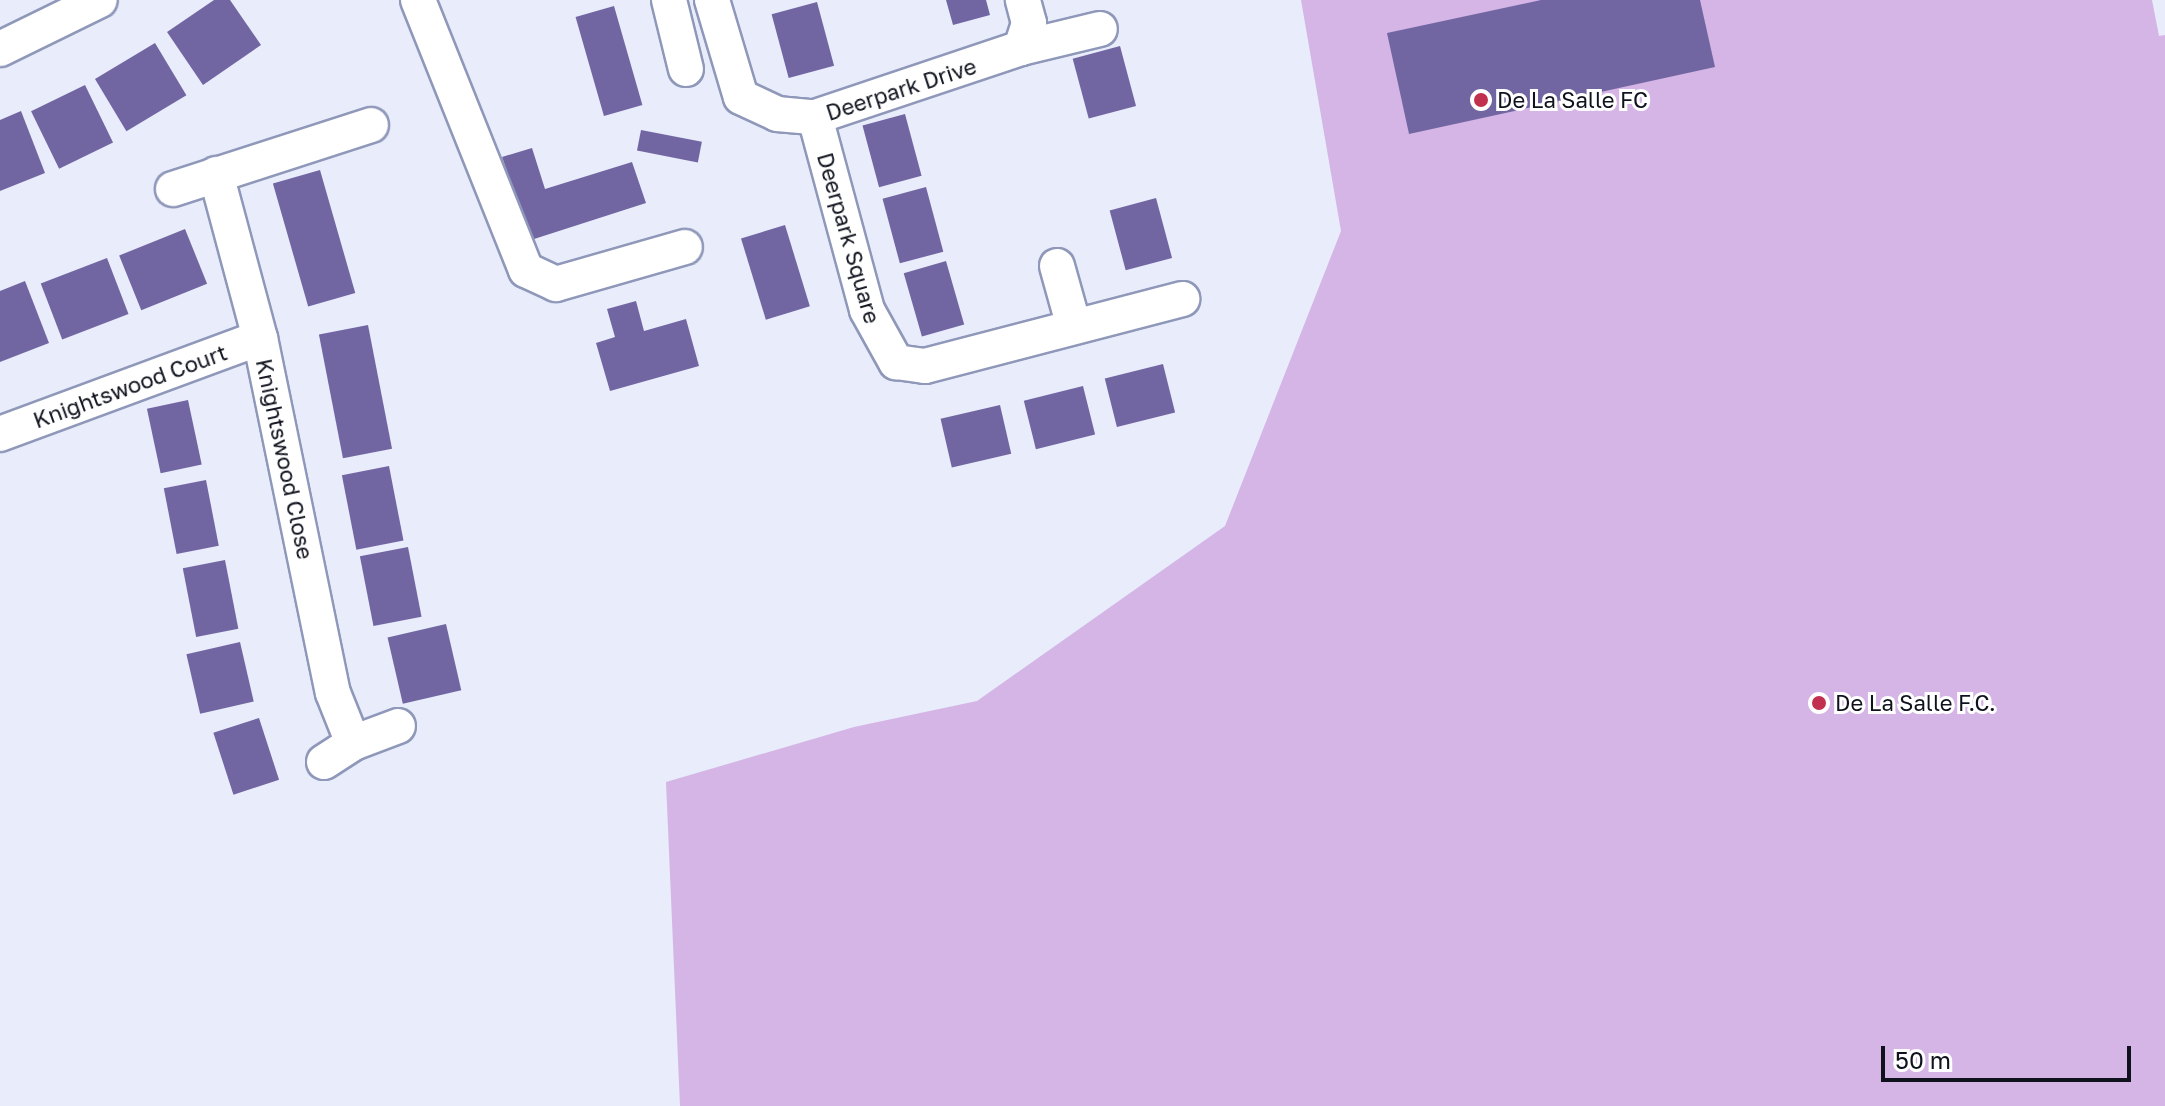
<!DOCTYPE html>
<style>
body{margin:0}
#map{position:relative;width:2165px;height:1106px;overflow:hidden;background:#e8ecfb;font-family:"Golos Text",sans-serif}
div>[style]{position:absolute}
[style*='--x']{left:calc(var(--x)*1px);top:calc(var(--y)*1px);width:calc(var(--w)*1px);rotate:calc(var(--a)*1deg)}
.green>*{inset:0;background:#d4b5e5}
.building>*{inset:0;background:#7266a2;transform-origin:0 0}
.roads{filter:drop-shadow(2px 0 #8f98b9) drop-shadow(-2px 0 #8f98b9) drop-shadow(0 2px #8f98b9) drop-shadow(0 -2px #8f98b9)}
.street>*{height:34px;margin:-17px;padding:0 17px;transform-origin:17px;border-radius:17px;background:#fff}
.dots>*{width:22px;height:22px;translate:-50% -50%;box-sizing:border-box;border:4px solid #fff;border-radius:50%}
span{translate:-50% -50%;white-space:nowrap;text-align:center;line-height:1.15;-webkit-text-stroke:6px #fff;paint-order:stroke}
.street-label{font-size:22px;color:#0f121d}
.poi-label{font-size:22px;color:#0f121d}
.left{translate:0 -50%;text-align:left}
.scale{position:absolute;left:1881px;top:1046px;width:250px;height:36px;box-sizing:border-box;border:4px solid #0f121d;border-top:0;padding-left:10px;font-size:24px;line-height:28px;white-space:nowrap;color:#0f121d;-webkit-text-stroke:6px #fff;paint-order:stroke}
</style>
<div id="map">
<div class="green">
<i style="clip-path:polygon(1301px 0,2152px 0,2159px 36px,2165px 35px,2165px 1106px,680px 1106px,666px 782px,854px 727px,977px 701px,1225px 526px,1341px 231px)"></i>
</div>
<div class="building">
<i style="clip-path:polygon(214px 0,230px 0,261px 45px,203px 85px,167px 32px)"></i>
<i style="clip-path:polygon(946px 0,986px 0,990px 15px,953px 25px)"></i>
<i style="clip-path:polygon(1541px 0,1700px 0,1715px 67px,1409px 134px,1387px 33px)"></i>
<i style="left:817px;top:2px;width:66px;height:47px;rotate:75deg"></i>
<i style="left:614px;top:6px;width:103px;height:40px;rotate:74deg"></i>
<i style="left:155px;top:43px;width:61px;height:70px;rotate:59deg"></i>
<i style="left:1120px;top:46px;width:62px;height:49px;rotate:75deg"></i>
<i style="left:85px;top:85px;width:64px;height:60px;rotate:64deg"></i>
<i style="clip-path:polygon(21px 111px,45px 173px,0 191px,0 120px)"></i>
<i style="left:905px;top:114px;width:64px;height:44px;rotate:75deg"></i>
<i style="left:641px;top:130px;width:62px;height:21px;rotate:11deg"></i>
<i style="clip-path:polygon(532px 148px,545px 189px,632px 162px,646px 203px,531px 240px,502px 157px)"></i>
<i style="left:320px;top:170px;width:128px;height:49px;rotate:74deg"></i>
<i style="left:926px;top:187px;width:67px;height:45px;rotate:75deg"></i>
<i style="left:1156px;top:198px;width:62px;height:48px;rotate:75deg"></i>
<i style="left:785px;top:225px;width:85px;height:46px;rotate:73deg"></i>
<i style="left:185px;top:229px;width:59px;height:71px;rotate:68deg"></i>
<i style="left:107px;top:258px;width:60px;height:71px;rotate:69deg"></i>
<i style="left:946px;top:261px;width:66px;height:44px;rotate:74deg"></i>
<i style="clip-path:polygon(25px 281px,49px 343px,0 362px,0 291px)"></i>
<i style="clip-path:polygon(636px 301px,644px 331px,686px 319px,699px 366px,610px 391px,596px 343px,615px 337px,607px 309px)"></i>
<i style="left:368px;top:325px;width:126px;height:50px;rotate:79deg"></i>
<i style="left:1163px;top:364px;width:50px;height:60px;rotate:76deg"></i>
<i style="left:1083px;top:386px;width:50px;height:61px;rotate:76deg"></i>
<i style="left:188px;top:400px;width:66px;height:42px;rotate:78deg"></i>
<i style="left:1000px;top:405px;width:50px;height:61px;rotate:77deg"></i>
<i style="left:389px;top:466px;width:76px;height:48px;rotate:79deg"></i>
<i style="left:206px;top:480px;width:67px;height:43px;rotate:79deg"></i>
<i style="left:408px;top:547px;width:71px;height:49px;rotate:79deg"></i>
<i style="left:225px;top:560px;width:70px;height:43px;rotate:79deg"></i>
<i style="left:446px;top:624px;width:68px;height:60px;rotate:77deg"></i>
<i style="left:240px;top:642px;width:61px;height:55px;rotate:77deg"></i>
<i style="left:259px;top:718px;width:65px;height:48px;rotate:72deg"></i>
</div>
<div class="roads">
<div class="street">
<i style="--x:418;--y:0;--w:291;--a:68.2"></i>
<i style="--x:526;--y:270;--w:33;--a:25"></i>
<i style="--x:556;--y:284;--w:134;--a:-16"></i>
<i style="--x:669;--y:0;--w:71;--a:76.2"></i>
<i style="--x:712;--y:0;--w:101;--a:73.4"></i>
<i style="--x:741;--y:97;--w:40;--a:25"></i>
<i style="--x:777;--y:114;--w:38;--a:5"></i>
<i style="--x:815;--y:117;--w:217;--a:-18.5"></i>
<i style="--x:1021;--y:48;--w:26;--a:-72"></i>
<i style="--x:1029;--y:23;--w:24;--a:-105"></i>
<i style="--x:1021;--y:48;--w:81;--a:-13.5"></i>
<i style="--x:0;--y:49;--w:111;--a:-26.1"></i>
<i style="--x:815;--y:117;--w:200;--a:74.9"></i>
<i style="--x:867;--y:310;--w:60;--a:60.9"></i>
<i style="--x:896;--y:362;--w:29;--a:8"></i>
<i style="--x:925;--y:366;--w:266;--a:-14.6"></i>
<i style="--x:216;--y:174;--w:170;--a:75"></i>
<i style="--x:260;--y:338;--w:362;--a:78.4"></i>
<i style="--x:333;--y:693;--w:54;--a:68.2"></i>
<i style="--x:353;--y:743;--w:48;--a:-20.7"></i>
<i style="--x:173;--y:189;--w:208;--a:-17.9"></i>
<i style="--x:1057;--y:266;--w:63;--a:74.4"></i>
<i style="--x:0;--y:434;--w:277;--a:-20.3"></i>
<i style="--x:324;--y:762;--w:35;--a:-33"></i>
</div>
</div>
<div class="dots">
<i style="left:1481px;top:100px;background:#c1304f"></i>
<i style="left:1819px;top:703px;background:#c1304f"></i>
</div>
<div class="street-label">
<span style="left:901px;top:89px;rotate:-18deg">Deerpark Drive</span>
<span style="left:849px;top:238px;rotate:74deg">Deerpark Square</span>
<span style="left:130px;top:386px;rotate:-20deg">Knightswood Court</span>
<span style="left:285px;top:459px;rotate:78deg">Knightswood Close</span>
</div>
<div class="poi-label">
<span class="left" style="left:1497px;top:100px">De La Salle FC</span>
<span class="left" style="left:1835px;top:703px">De La Salle F.C.</span>
</div>
<div class="scale">50 m</div>
</div>
